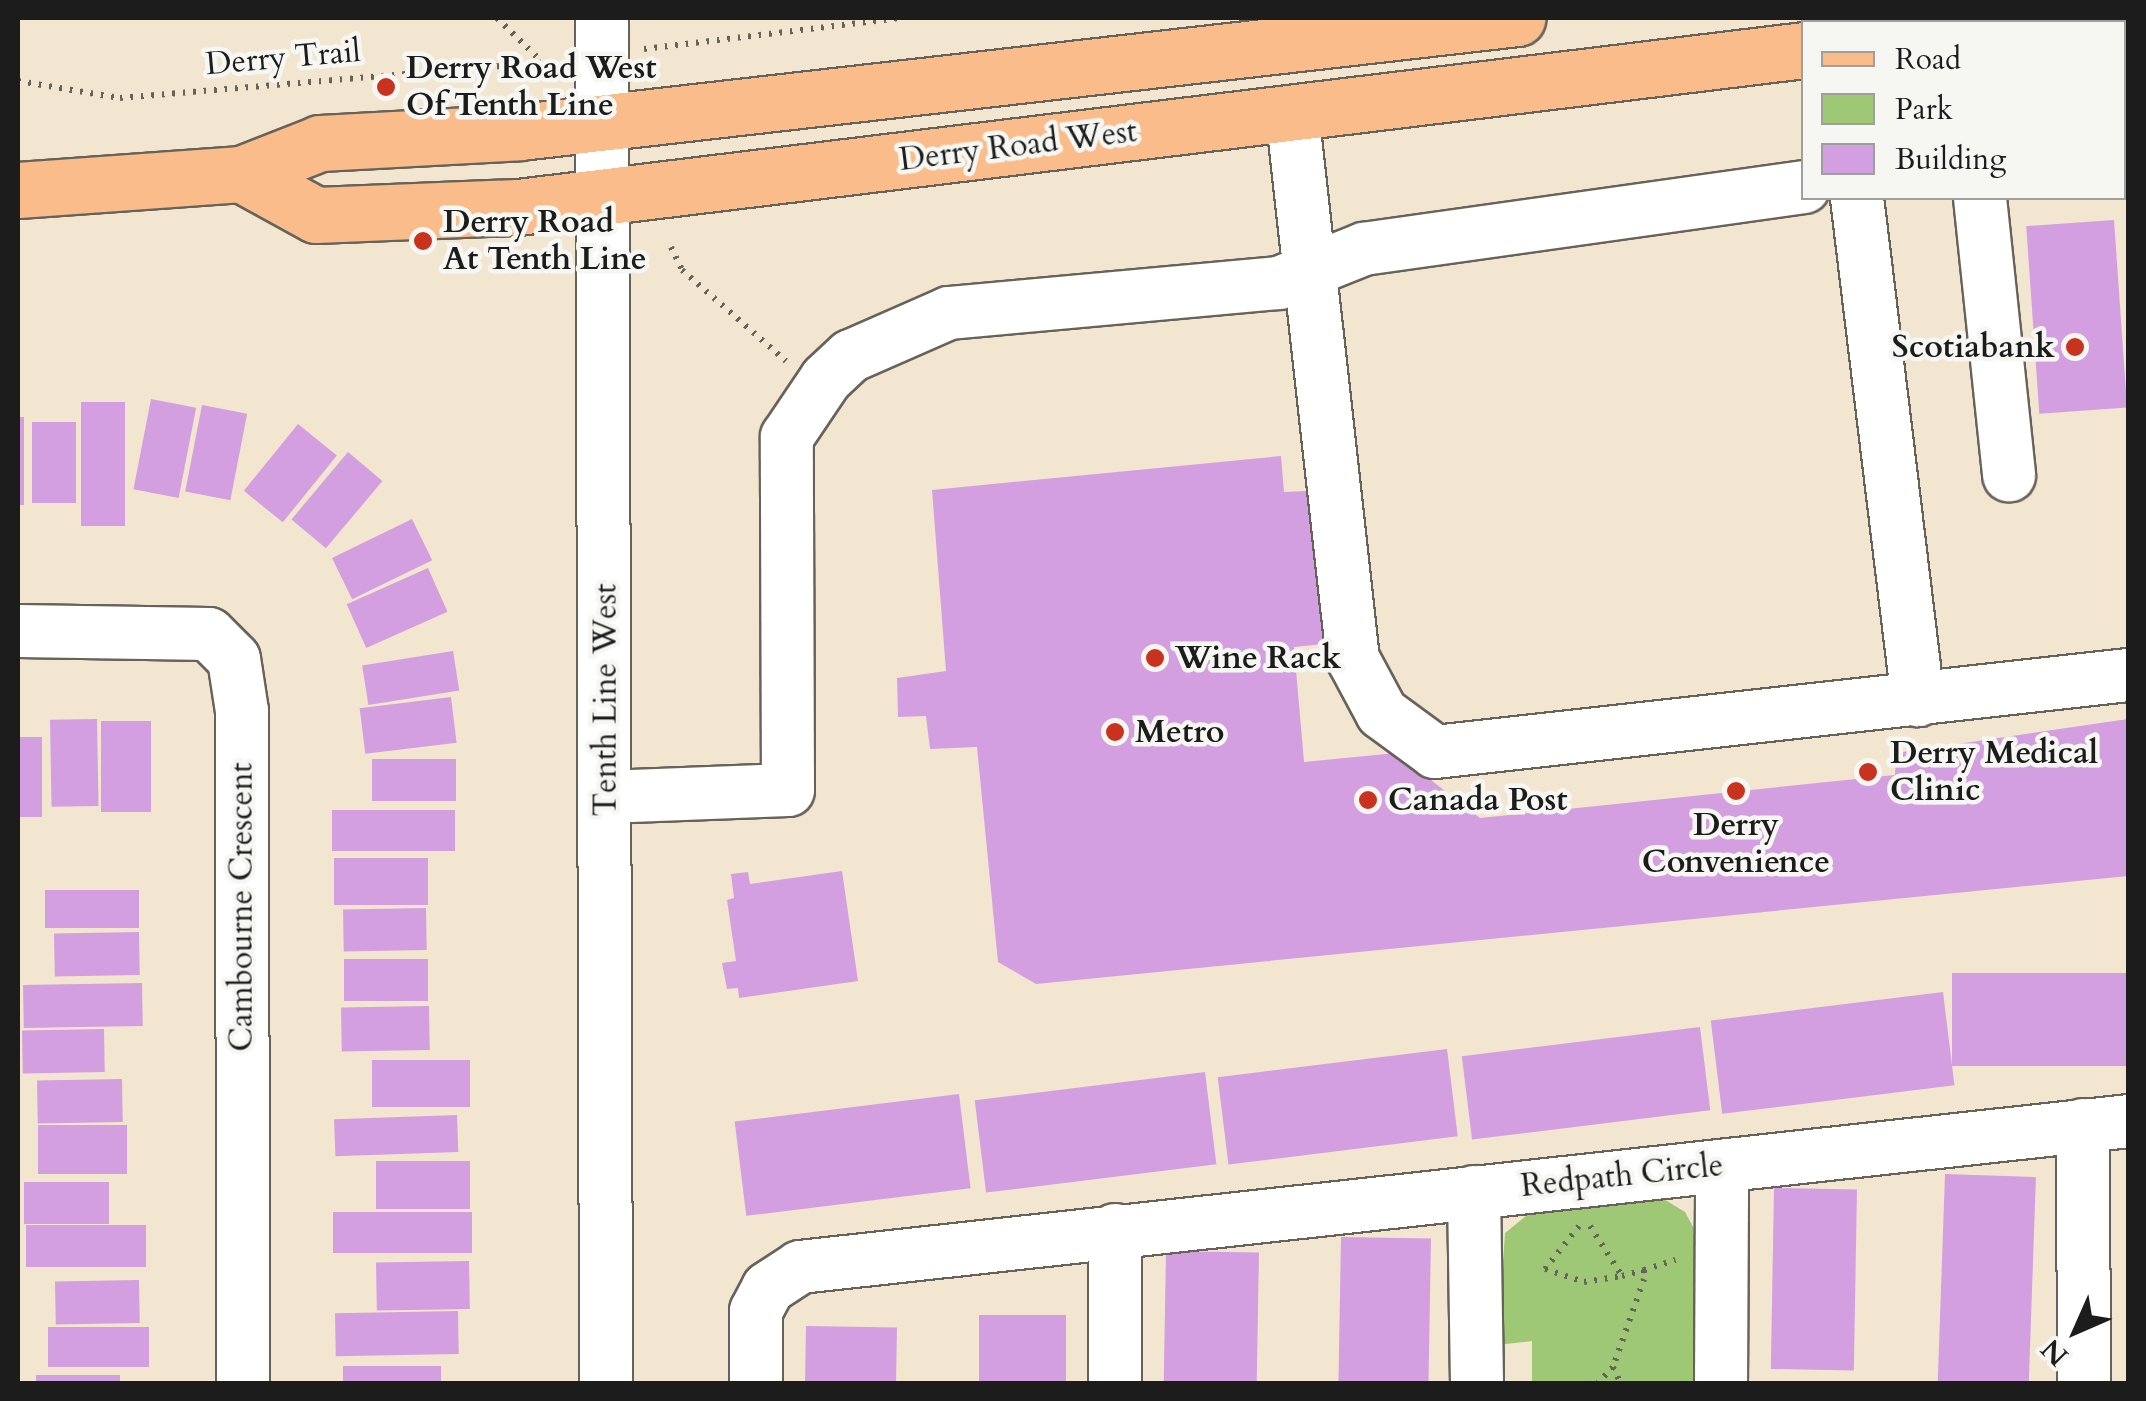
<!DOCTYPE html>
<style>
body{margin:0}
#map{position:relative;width:2146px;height:1401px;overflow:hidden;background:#f2e6d0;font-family:Cardo,serif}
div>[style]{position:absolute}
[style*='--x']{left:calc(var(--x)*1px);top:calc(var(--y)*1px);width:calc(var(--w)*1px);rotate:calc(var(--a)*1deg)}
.green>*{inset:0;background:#9ec875}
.building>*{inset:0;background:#d39fe1;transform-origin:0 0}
.path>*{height:6px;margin-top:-3px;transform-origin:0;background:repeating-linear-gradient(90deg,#67635b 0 2.5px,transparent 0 10.5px)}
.roads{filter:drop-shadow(2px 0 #67635b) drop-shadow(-2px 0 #67635b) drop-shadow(0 2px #67635b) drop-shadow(0 -2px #67635b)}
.minor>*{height:52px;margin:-26px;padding:0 26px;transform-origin:26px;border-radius:26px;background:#fff}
.major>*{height:55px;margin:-27.5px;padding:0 27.5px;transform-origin:27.5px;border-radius:27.5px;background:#f9bc8a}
.dots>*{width:28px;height:28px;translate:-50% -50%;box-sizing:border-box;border:5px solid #f6f6f2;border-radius:50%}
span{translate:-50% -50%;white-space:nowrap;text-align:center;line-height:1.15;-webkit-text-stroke:9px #f6f6f2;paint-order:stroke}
.street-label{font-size:32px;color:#1c1c1c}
.poi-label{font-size:32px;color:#1c1c1c;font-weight:700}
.left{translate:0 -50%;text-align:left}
.right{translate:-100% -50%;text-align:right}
.frame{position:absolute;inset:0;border:20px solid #1c1c1c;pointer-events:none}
.legend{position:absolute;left:1801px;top:20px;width:325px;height:180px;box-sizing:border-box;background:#f6f6f2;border:2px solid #9f9f9c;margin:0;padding:12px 18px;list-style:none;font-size:30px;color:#1c1c1c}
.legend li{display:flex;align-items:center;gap:20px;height:50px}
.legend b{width:50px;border:2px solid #9f9f9c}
.north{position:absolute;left:2026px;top:1281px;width:100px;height:100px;-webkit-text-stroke:8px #f6f6f2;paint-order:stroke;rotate:225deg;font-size:28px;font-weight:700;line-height:40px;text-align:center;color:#1c1c1c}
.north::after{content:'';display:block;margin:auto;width:35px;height:45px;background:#1c1c1c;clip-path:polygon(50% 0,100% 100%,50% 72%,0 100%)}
</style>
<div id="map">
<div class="green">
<i style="clip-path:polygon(1662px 1198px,1685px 1212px,1697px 1234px,1699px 1383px,1532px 1383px,1532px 1341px,1497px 1345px,1505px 1233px,1536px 1208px)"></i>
</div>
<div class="building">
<i style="left:2114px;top:220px;width:188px;height:88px;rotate:86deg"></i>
<i style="left:151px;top:399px;width:46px;height:92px;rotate:11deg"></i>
<i style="left:125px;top:402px;width:124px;height:44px;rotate:90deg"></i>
<i style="left:202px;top:405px;width:46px;height:88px;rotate:11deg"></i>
<i style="left:18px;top:417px;width:6px;height:88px"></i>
<i style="left:32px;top:422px;width:44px;height:81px"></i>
<i style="left:298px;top:424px;width:50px;height:86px;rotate:39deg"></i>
<i style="left:348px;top:452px;width:45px;height:88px;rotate:40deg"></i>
<i style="clip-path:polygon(1281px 456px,1284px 492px,1306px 491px,1311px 527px,1324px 524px,1333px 606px,1320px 610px,1324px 644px,1294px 647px,1304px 762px,1396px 753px,1480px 818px,1895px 775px,1896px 753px,2128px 719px,2128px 876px,1036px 984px,998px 962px,977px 747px,930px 749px,926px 716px,898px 717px,897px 678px,946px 671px,932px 490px)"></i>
<i style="left:412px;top:519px;width:46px;height:89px;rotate:64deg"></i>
<i style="left:428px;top:568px;width:48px;height:89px;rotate:66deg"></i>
<i style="left:453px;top:651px;width:40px;height:92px;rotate:81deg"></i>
<i style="left:451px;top:697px;width:46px;height:92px;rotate:83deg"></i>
<i style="left:97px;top:719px;width:87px;height:47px;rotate:89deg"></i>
<i style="left:101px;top:721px;width:50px;height:91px"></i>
<i style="left:18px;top:737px;width:24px;height:80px"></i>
<i style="left:372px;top:759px;width:84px;height:42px"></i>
<i style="left:455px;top:810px;width:41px;height:123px;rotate:90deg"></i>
<i style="left:428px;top:858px;width:47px;height:94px;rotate:90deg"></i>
<i style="clip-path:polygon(842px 871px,858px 981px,739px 998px,738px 988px,727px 989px,722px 963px,736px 961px,727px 900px,734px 898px,731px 874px,748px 872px,750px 884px)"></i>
<i style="left:139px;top:890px;width:38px;height:94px;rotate:90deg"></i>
<i style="left:426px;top:908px;width:42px;height:83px;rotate:89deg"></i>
<i style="left:139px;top:932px;width:43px;height:85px;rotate:89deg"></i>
<i style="left:428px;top:959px;width:42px;height:84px;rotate:90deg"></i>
<i style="left:2128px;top:973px;width:93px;height:176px;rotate:90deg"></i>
<i style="left:142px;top:983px;width:43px;height:119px;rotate:89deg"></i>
<i style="left:1943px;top:992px;width:94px;height:234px;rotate:83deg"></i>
<i style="left:429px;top:1006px;width:44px;height:88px;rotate:89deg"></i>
<i style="left:1700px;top:1027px;width:84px;height:240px;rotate:83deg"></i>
<i style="left:104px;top:1029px;width:43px;height:82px;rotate:89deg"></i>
<i style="left:1447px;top:1049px;width:88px;height:231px;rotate:83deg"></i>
<i style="left:372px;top:1060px;width:98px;height:47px"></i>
<i style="left:1205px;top:1072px;width:93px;height:232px;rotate:83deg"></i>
<i style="left:122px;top:1079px;width:43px;height:85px;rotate:89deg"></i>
<i style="left:959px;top:1094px;width:95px;height:226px;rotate:83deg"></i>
<i style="left:457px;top:1115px;width:37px;height:123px;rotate:88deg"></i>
<i style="left:38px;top:1125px;width:89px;height:49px"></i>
<i style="left:376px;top:1161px;width:94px;height:48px"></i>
<i style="left:1945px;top:1174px;width:91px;height:210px;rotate:2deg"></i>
<i style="left:109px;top:1182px;width:42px;height:85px;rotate:90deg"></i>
<i style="left:1774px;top:1188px;width:83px;height:181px;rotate:1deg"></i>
<i style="left:472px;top:1212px;width:41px;height:139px;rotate:90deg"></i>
<i style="left:146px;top:1225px;width:42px;height:120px;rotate:90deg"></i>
<i style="left:1341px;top:1237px;width:90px;height:147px;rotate:1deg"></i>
<i style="left:1166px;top:1251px;width:93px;height:133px;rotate:1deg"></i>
<i style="left:469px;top:1261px;width:48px;height:93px;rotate:89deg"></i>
<i style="left:139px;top:1280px;width:43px;height:84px;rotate:89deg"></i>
<i style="left:458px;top:1311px;width:43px;height:123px;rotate:89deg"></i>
<i style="left:979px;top:1315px;width:87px;height:69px"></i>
<i style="left:806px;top:1326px;width:91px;height:58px;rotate:1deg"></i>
<i style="left:149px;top:1327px;width:40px;height:101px;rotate:90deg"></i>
<i style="left:441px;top:1366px;width:18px;height:98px;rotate:90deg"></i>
<i style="left:36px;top:1375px;width:84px;height:9px"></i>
</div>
<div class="path">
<i style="--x:497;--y:18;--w:59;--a:44.3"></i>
<i style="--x:644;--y:49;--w:260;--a:-6.9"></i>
<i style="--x:18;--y:81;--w:103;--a:9.5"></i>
<i style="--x:120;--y:98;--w:440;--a:-4.8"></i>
<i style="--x:671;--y:247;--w:25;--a:64"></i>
<i style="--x:682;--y:270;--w:138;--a:41.2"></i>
<i style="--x:1579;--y:1226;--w:55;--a:128.3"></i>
<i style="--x:1545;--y:1269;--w:41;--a:18.4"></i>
<i style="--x:1584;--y:1282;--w:38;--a:-9"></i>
<i style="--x:1590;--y:1226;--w:59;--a:57.4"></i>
<i style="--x:1622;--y:1276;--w:23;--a:-15"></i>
<i style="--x:1644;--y:1270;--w:9;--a:90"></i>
<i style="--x:1644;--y:1279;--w:93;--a:109.4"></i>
<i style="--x:1613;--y:1367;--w:23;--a:133"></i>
<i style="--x:1644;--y:1270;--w:33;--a:-18"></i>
<i style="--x:1613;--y:1367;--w:19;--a:65"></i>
</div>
<div class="roads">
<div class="minor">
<i style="--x:602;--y:18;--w:1366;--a:89.83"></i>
<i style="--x:1292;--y:112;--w:550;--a:83.64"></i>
<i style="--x:1353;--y:659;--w:61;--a:61.8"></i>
<i style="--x:1382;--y:713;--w:66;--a:36.3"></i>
<i style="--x:1435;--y:752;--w:697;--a:-6.34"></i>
<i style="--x:2124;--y:171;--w:4;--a:0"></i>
<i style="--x:1857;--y:198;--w:506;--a:83.07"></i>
<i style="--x:1980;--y:198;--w:279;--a:84"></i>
<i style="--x:18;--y:631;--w:191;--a:0.9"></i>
<i style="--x:209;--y:634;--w:35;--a:45"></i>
<i style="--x:234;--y:659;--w:53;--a:81.3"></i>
<i style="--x:242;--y:711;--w:673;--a:89.91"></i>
<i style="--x:605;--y:797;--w:183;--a:-2.2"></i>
<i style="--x:788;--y:790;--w:353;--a:-90.2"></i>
<i style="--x:787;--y:437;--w:70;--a:-56.1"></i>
<i style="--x:826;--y:379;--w:34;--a:-43"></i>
<i style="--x:851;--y:356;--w:107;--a:-23.7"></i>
<i style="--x:949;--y:313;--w:331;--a:-5.2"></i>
<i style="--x:1279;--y:283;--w:92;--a:-21.8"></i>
<i style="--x:1364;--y:249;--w:444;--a:-8"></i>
<i style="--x:2083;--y:1125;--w:259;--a:89.8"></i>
<i style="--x:1474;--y:1192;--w:192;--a:89.1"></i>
<i style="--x:1115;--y:1230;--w:154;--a:90"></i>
<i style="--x:756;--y:1384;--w:73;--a:-90"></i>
<i style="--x:756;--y:1311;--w:26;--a:-62"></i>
<i style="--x:768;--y:1288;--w:38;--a:-33"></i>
<i style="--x:800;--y:1267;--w:1336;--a:-6.27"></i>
<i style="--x:1721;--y:1384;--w:218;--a:-89.7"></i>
</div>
<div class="major">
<i style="--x:2041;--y:22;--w:40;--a:-5.7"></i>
<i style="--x:241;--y:174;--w:85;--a:28.7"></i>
<i style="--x:316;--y:215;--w:202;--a:-2.3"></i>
<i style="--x:518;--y:207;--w:1296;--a:-6.96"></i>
<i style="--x:18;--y:190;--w:224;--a:-4.1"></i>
<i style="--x:241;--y:174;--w:85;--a:-21.4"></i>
<i style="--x:320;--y:143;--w:200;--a:-3.1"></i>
<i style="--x:520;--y:132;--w:1004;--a:-6.52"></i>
</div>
</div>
<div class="dots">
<i style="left:386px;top:87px;background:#c8321e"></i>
<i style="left:423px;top:241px;background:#c8321e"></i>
<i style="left:2075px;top:347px;background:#c8321e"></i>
<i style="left:1155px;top:658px;background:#c8321e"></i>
<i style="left:1115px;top:732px;background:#c8321e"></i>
<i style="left:1868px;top:772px;background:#c8321e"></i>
<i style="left:1736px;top:791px;background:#c8321e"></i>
<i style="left:1368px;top:800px;background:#c8321e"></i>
</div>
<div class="street-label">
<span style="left:283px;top:58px;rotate:-5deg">Derry Trail</span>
<span style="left:1018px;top:146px;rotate:-7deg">Derry Road West</span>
<span style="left:606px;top:700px;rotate:-90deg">Tenth Line West</span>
<span style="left:242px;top:907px;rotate:-90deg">Cambourne Crescent</span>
<span style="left:1622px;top:1176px;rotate:-6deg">Redpath Circle</span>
</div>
<div class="poi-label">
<span class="left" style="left:406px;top:87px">Derry Road West<br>Of Tenth Line</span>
<span class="left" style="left:443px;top:241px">Derry Road<br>At Tenth Line</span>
<span class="right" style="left:2055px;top:347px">Scotiabank</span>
<span class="left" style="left:1175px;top:658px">Wine Rack</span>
<span class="left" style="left:1135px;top:732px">Metro</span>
<span class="left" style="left:1890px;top:772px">Derry Medical<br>Clinic</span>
<span class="left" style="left:1388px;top:800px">Canada Post</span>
<span style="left:1736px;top:844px">Derry<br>Convenience</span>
</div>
<div class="frame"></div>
<ul class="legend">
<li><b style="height:12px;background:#f9bc8a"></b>Road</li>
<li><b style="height:28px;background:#9ec875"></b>Park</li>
<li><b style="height:28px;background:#d39fe1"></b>Building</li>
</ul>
<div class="north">N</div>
</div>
